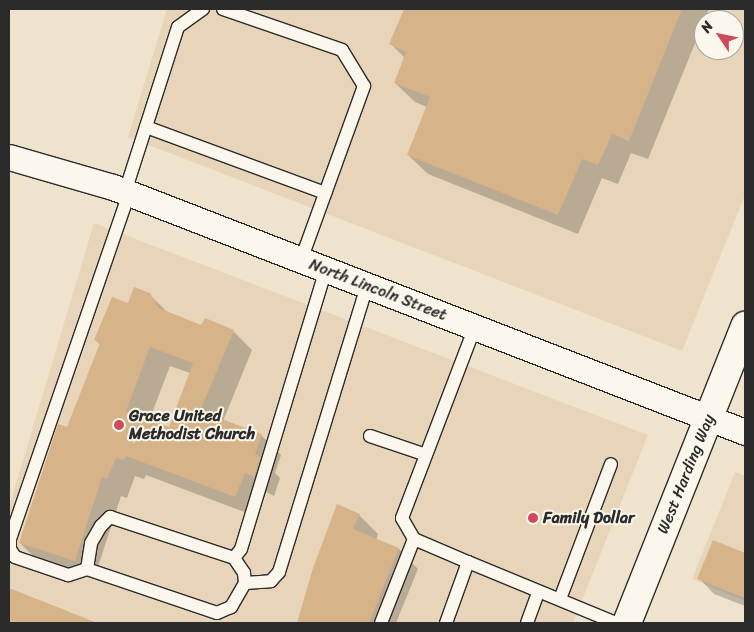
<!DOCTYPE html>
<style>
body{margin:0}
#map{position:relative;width:754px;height:632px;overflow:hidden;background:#f0e3ce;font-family:Sriracha,sans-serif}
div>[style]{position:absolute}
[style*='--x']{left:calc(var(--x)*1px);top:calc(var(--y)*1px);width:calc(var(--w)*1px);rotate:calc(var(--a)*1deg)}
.built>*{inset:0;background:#e8d5b9}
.shadow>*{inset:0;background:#0003}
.building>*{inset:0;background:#d7b389}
.roads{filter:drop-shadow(1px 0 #2b2b2b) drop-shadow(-1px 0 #2b2b2b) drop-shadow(0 1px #2b2b2b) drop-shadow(0 -1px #2b2b2b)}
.lane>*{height:12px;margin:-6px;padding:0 6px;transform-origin:6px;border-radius:6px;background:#fbf7ec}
.street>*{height:25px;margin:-12.5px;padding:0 12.5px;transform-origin:12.5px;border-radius:12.5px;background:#fbf7ec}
.secondary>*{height:28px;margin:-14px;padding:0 14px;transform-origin:14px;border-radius:14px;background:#fbf7ec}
.dots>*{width:14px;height:14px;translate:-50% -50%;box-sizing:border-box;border:2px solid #fbf7ec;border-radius:50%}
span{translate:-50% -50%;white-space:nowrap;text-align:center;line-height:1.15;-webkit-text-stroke:4px #fbf7ec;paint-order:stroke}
.street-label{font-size:16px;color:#2b2b2b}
.poi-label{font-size:16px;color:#2b2b2b;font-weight:700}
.left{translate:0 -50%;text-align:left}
.frame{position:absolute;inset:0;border:10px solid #2b2b2b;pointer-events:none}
.north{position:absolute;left:694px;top:10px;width:50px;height:50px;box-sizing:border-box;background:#fbf7ec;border:1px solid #a8a59f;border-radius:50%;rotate:304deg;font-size:14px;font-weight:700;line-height:20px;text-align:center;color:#2b2b2b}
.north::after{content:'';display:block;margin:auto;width:18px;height:22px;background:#d1495b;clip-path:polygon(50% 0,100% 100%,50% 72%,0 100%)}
</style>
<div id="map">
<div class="built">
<i style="clip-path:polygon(evenodd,167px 9px,745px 9px,745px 195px,682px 351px,128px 137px,167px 9px,704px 20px,734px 20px,734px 50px,704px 50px,704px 20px)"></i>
<i style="clip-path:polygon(94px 223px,648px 435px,573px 623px,9px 623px,9px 507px)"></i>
<i style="clip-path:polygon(735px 472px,745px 476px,745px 601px,692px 579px)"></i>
</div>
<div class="shadow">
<i style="clip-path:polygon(405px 9px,709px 9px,648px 159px,631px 153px,618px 184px,602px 178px,578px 234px,428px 174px,408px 155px,427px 107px,415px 102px,395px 83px,405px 58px,391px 44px)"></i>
<i style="clip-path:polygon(evenodd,149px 294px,168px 313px,201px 326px,233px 331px,252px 350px,223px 421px,261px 435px,281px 455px,275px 473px,280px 478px,274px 496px,265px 491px,255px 516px,146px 475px,144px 479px,135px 476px,127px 498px,121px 496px,94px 579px,40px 563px,20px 543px,101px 345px,95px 340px,129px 305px,149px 294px,170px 366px,190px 373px,170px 428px,149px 421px,170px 366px)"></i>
<i style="clip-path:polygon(359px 515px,378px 534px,376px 540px,399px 549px,418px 569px,396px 623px,298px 623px,314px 568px)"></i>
<i style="clip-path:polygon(713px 542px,745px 555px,745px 606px,714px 594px,699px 578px)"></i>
<i style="clip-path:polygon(9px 589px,83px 619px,87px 623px,9px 623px)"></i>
</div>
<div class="building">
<i style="clip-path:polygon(404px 9px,682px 9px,629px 141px,612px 134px,598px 165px,582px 159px,558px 215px,407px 155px,430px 97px,394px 83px,406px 52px,389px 44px)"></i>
<i style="clip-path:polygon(evenodd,134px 287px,150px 293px,159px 308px,201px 325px,205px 318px,234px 330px,200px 411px,262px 434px,255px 454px,261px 457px,254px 477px,245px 473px,235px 497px,126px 456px,124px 460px,116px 458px,107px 479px,102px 477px,75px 561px,19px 543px,58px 424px,67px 427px,100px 343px,94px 340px,112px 297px,128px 303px,134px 287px,150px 347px,193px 363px,169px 427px,126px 411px,150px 347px)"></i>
<i style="clip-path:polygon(337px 504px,360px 514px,353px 529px,399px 548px,369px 623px,297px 623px,313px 568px)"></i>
<i style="clip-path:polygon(713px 540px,745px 553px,745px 598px,697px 579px)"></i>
<i style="clip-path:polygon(9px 588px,95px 622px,95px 623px,9px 623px)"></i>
</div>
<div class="roads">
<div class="lane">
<i style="--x:223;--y:9;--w:126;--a:19"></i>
<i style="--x:342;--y:50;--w:42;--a:58.6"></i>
<i style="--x:364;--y:86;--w:185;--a:109.9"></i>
<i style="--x:146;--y:127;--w:191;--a:20.2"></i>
<i style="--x:125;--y:192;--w:173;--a:-72.2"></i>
<i style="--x:178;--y:27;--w:31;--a:-36"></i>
<i style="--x:370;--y:436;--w:59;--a:18.7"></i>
<i style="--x:414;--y:539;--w:24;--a:-120"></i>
<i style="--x:402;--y:518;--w:204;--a:-69.1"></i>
<i style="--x:234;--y:558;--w:11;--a:-52"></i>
<i style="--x:241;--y:549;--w:292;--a:-73.1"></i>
<i style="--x:468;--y:562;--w:160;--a:22.4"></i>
<i style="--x:87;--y:569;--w:26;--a:-81"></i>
<i style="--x:91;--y:543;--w:20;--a:-60"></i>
<i style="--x:101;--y:526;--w:13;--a:-45"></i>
<i style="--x:110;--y:517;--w:131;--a:18.3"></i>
<i style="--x:234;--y:558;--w:18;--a:56"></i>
<i style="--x:244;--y:573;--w:10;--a:84"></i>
<i style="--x:245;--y:583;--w:28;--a:120"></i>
<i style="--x:231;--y:607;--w:15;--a:157"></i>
<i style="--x:217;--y:613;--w:137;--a:-161.3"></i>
<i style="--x:87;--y:569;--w:20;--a:162"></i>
<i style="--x:68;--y:575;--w:56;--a:-161.2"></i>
<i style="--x:15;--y:557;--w:9;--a:-122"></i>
<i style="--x:10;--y:549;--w:10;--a:-90"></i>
<i style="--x:10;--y:539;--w:365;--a:-71"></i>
<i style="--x:245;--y:583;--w:26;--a:-4"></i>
<i style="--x:271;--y:581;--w:12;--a:-48"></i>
<i style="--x:279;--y:572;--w:299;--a:-72.9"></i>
<i style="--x:560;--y:599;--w:144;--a:-69.3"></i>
<i style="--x:381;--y:623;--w:90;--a:-68.6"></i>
<i style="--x:414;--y:539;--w:59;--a:23.1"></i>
<i style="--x:468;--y:562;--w:65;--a:109.8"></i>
<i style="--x:527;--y:623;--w:33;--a:-70"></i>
</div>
<div class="street">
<i style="--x:9;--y:157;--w:108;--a:16.1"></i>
<i style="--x:113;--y:187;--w:678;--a:21.19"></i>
</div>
<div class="secondary">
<i style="--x:627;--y:623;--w:320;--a:-68.3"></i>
</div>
</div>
<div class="dots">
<i style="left:119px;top:425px;background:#d1495b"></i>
<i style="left:533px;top:518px;background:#d1495b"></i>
</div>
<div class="street-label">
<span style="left:378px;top:290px;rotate:21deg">North Lincoln Street</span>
<span style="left:686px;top:474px;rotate:-68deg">West Harding Way</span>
</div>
<div class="poi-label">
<span class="left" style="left:129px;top:425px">Grace United<br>Methodist Church</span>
<span class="left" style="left:543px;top:518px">Family Dollar</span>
</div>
<div class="frame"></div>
<div class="north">N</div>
</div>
